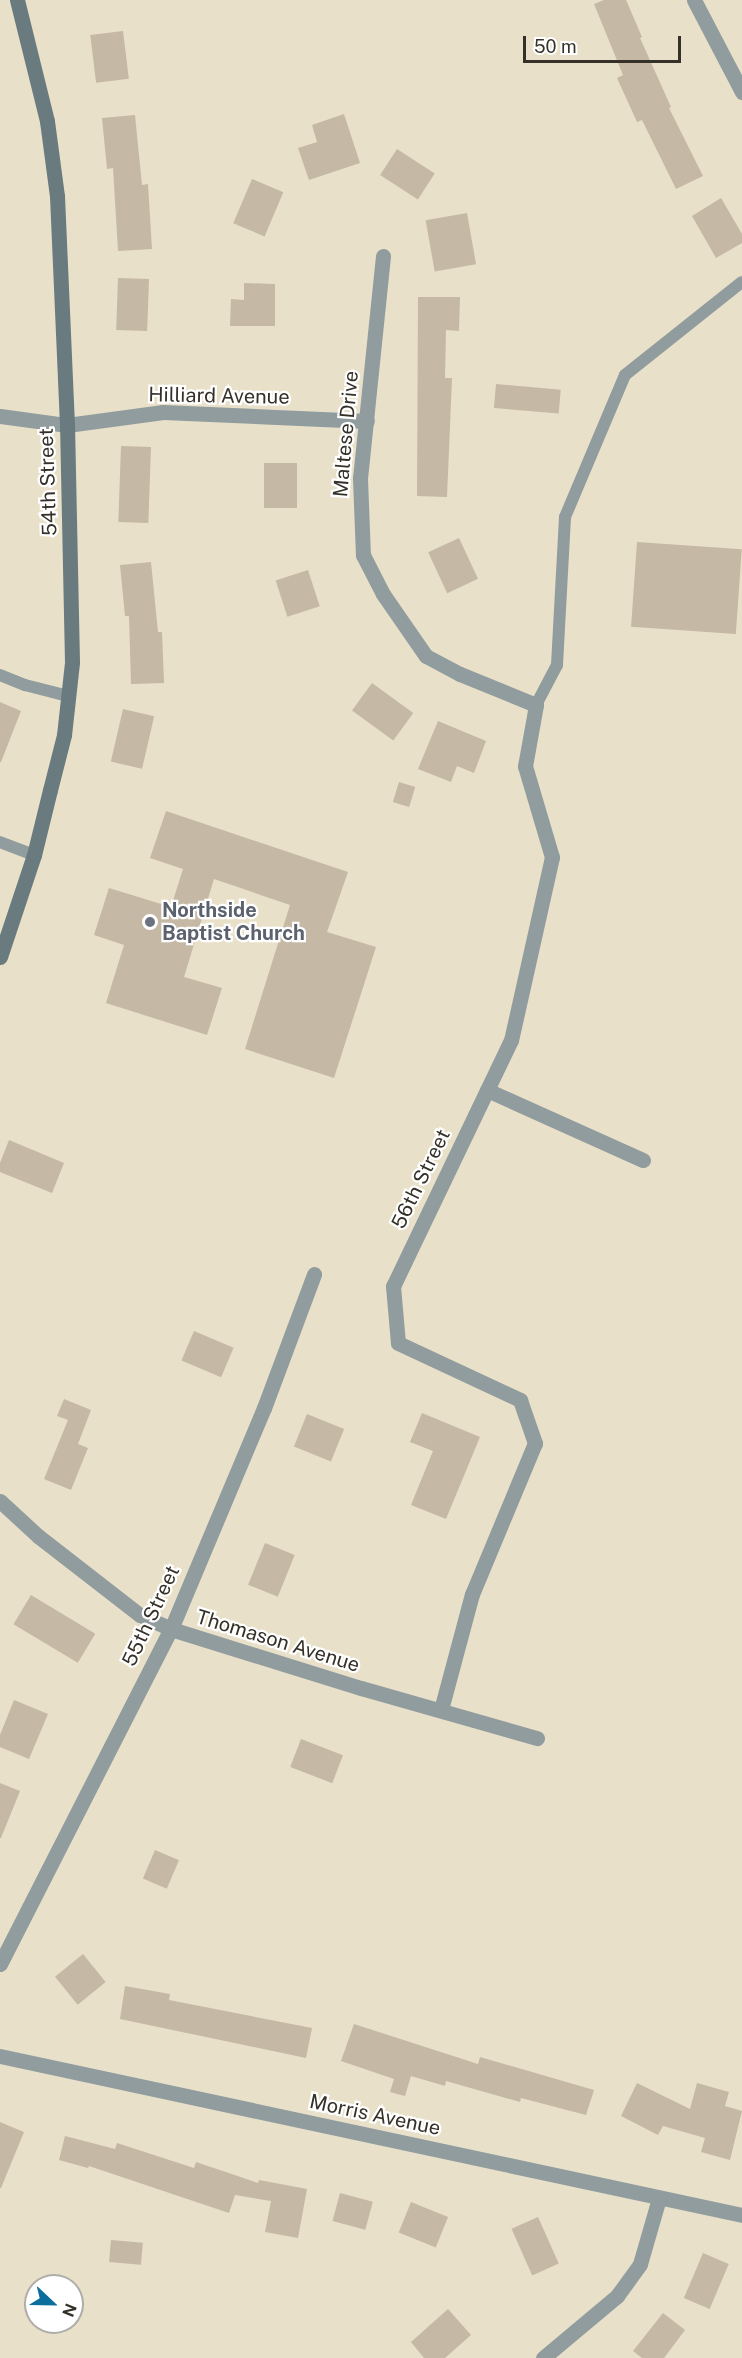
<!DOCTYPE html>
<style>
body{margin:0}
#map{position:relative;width:742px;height:2358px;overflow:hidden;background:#e9e0c9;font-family:"Public Sans",sans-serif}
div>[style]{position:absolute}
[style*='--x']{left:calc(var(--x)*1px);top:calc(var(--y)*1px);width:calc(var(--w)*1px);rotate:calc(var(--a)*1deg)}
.building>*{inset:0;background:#c5b8a4;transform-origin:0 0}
.service>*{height:12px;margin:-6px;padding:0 6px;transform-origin:6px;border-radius:6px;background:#909c9e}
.minor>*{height:15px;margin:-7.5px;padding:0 7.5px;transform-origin:7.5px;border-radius:7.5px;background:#909c9e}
.secondary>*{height:15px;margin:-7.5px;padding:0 7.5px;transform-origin:7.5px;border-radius:7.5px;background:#697b7e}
.dots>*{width:16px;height:16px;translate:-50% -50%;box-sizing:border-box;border:3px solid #fff;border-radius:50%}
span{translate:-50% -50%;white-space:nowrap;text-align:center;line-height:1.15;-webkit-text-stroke:4.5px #fff;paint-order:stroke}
.street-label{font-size:20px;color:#353129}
.worship-label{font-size:20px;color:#5b616d;font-weight:700}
.left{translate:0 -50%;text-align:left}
.north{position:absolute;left:24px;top:2274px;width:60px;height:60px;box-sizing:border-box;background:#fff;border:2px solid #aeada9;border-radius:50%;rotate:112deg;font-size:16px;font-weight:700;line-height:24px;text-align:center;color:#353129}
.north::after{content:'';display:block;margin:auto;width:21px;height:27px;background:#0b6e9c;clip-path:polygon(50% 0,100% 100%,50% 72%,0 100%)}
.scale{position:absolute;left:523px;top:36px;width:158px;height:27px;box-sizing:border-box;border:3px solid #353129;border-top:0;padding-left:8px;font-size:18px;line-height:21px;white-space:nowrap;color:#353129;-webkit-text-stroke:4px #fff;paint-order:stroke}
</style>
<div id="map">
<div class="building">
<i style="clip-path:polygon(604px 0,626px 0,642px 37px,640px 38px,671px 107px,669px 108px,703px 176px,676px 189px,642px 120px,637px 122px,617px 78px,623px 75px,594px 4px)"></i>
<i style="left:123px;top:31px;width:48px;height:33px;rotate:83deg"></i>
<i style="clip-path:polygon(344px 114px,360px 163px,309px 180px,298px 148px,317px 142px,312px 125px)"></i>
<i style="clip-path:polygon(135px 115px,142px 185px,148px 184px,152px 249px,118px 251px,113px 168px,107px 169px,102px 118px)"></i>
<i style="left:397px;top:149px;width:45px;height:31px;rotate:33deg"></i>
<i style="left:252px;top:179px;width:34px;height:48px;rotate:23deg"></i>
<i style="clip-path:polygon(721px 198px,742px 234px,742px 243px,716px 258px,692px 216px)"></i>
<i style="left:467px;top:213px;width:52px;height:42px;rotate:80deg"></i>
<i style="left:118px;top:278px;width:31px;height:52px;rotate:2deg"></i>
<i style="clip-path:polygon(244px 283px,275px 284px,275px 326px,230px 326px,231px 299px,244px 300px)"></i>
<i style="clip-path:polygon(418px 297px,460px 297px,459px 331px,446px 330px,445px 378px,452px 378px,447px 497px,417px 496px)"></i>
<i style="left:496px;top:384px;width:65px;height:24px;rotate:5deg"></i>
<i style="left:121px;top:446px;width:30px;height:76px;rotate:2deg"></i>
<i style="left:264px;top:463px;width:33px;height:45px"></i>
<i style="left:459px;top:538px;width:45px;height:34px;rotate:65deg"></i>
<i style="left:637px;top:542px;width:105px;height:85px;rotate:4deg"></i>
<i style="clip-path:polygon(151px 562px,158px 632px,162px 632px,164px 683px,131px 684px,129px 616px,125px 616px,120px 565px)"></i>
<i style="left:308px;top:570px;width:38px;height:34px;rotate:72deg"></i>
<i style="left:372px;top:683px;width:51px;height:34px;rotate:36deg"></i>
<i style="clip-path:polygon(0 702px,21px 711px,1px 762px,0 762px)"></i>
<i style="left:123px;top:709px;width:32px;height:54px;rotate:13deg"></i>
<i style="clip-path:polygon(438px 721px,486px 741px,474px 773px,457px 766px,451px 782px,418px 769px)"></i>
<i style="left:399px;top:782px;width:17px;height:21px;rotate:17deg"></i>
<i style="clip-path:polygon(166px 811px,348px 872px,327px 932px,376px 947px,334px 1078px,245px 1049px,290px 905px,214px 879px,184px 977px,222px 988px,207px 1035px,106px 1003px,124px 945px,94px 935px,109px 888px,171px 907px,183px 869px,150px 858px)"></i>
<i style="clip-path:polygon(9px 1140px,64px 1163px,52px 1193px,0 1172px,0 1163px)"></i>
<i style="left:194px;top:1331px;width:43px;height:32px;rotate:23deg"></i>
<i style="clip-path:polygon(64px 1399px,91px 1410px,78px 1444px,88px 1448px,71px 1490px,44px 1479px,68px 1420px,57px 1416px)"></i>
<i style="clip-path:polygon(422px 1413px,480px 1437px,446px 1519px,411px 1505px,433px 1451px,410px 1442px)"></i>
<i style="left:307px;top:1414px;width:40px;height:35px;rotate:22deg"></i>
<i style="left:265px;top:1543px;width:32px;height:45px;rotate:22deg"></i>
<i style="left:31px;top:1595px;width:75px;height:34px;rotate:31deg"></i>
<i style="clip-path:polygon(14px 1700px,48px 1714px,29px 1759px,0 1747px,0 1735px)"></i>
<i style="left:301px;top:1739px;width:45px;height:30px;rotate:21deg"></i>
<i style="clip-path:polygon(0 1783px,20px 1791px,1px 1838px,0 1838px)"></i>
<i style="left:155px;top:1850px;width:26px;height:31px;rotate:23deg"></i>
<i style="left:83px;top:1954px;width:36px;height:36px;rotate:51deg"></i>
<i style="clip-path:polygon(125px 1986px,170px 1994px,169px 2000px,312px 2028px,306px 2058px,120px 2019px)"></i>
<i style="clip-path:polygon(354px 2024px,478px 2064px,480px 2057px,594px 2090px,586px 2115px,521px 2098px,520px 2102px,446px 2081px,445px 2086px,411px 2076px,405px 2096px,390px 2092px,394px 2079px,341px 2061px)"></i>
<i style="clip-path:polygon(637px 2083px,690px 2109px,697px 2083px,729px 2092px,725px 2106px,742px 2111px,730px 2160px,701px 2152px,705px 2138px,663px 2126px,658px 2135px,621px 2116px)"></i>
<i style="clip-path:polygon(0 2122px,24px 2132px,1px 2188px,0 2188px)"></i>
<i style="clip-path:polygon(65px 2136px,115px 2149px,117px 2143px,194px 2168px,196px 2162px,258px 2183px,259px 2180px,307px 2189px,298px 2238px,265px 2232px,271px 2201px,235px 2195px,229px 2213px,89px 2166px,88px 2168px,59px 2160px)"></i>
<i style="left:340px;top:2193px;width:34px;height:29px;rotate:15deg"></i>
<i style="left:411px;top:2202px;width:40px;height:33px;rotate:22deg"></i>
<i style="left:538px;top:2217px;width:51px;height:29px;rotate:66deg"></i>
<i style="left:111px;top:2240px;width:32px;height:22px;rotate:5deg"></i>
<i style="left:703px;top:2253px;width:28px;height:49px;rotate:23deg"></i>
<i style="clip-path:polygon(448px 2309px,471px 2335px,445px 2358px,424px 2358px,411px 2342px)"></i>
<i style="clip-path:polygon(663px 2313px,685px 2330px,664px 2358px,642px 2358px,633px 2351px)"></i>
</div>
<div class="service">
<i style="--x:0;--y:675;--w:27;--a:22"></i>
<i style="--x:25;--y:685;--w:44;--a:14.3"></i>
<i style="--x:536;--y:705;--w:45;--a:-62.3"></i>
<i style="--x:557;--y:665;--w:148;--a:-86.9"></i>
<i style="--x:565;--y:517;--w:154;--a:-67.1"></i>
<i style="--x:625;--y:375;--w:149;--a:-38.5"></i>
<i style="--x:0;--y:842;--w:36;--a:21"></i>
</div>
<div class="minor">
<i style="--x:694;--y:0;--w:104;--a:62.4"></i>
<i style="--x:383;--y:256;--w:223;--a:95.9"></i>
<i style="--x:360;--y:478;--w:77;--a:87.8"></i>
<i style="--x:363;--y:555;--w:44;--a:62.9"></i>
<i style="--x:383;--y:594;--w:75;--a:55.3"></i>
<i style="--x:426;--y:656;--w:38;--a:28"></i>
<i style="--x:460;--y:674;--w:82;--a:22.2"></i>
<i style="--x:536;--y:705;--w:62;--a:100.2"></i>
<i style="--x:525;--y:766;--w:95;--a:73.5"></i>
<i style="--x:552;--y:857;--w:188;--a:102.6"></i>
<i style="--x:511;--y:1040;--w:273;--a:115.6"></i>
<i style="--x:393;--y:1286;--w:57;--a:85"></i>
<i style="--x:398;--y:1343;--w:135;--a:25"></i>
<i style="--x:520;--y:1400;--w:46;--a:70.8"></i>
<i style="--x:535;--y:1443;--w:164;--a:112.6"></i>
<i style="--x:472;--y:1594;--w:120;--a:105"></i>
<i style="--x:0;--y:416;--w:68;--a:7.7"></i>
<i style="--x:67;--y:425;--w:97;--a:-7.7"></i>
<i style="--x:163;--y:412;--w:204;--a:2.5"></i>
<i style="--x:487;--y:1090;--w:171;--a:24.2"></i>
<i style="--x:0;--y:1501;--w:52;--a:42.6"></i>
<i style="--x:38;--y:1536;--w:129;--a:37.8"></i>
<i style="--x:140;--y:1615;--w:34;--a:24"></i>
<i style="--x:171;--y:1629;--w:199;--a:17.3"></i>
<i style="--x:361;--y:1688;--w:183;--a:15.9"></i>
<i style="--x:0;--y:1964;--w:376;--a:-63"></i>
<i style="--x:171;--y:1629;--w:240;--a:-67.2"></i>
<i style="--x:264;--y:1408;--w:143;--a:-69.5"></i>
<i style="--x:0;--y:2056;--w:759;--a:12.09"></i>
<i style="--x:543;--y:2358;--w:97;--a:-40"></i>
<i style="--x:617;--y:2296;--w:39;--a:-54"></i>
<i style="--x:640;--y:2264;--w:69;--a:-73.9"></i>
</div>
<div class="secondary">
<i style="--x:0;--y:957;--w:108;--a:-71.6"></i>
<i style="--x:34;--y:855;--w:67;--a:-76.2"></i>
<i style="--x:50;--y:790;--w:57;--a:-75.7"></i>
<i style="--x:64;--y:735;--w:73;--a:-83.7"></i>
<i style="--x:72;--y:662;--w:237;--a:-91.2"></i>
<i style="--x:67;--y:425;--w:229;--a:-92.5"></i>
<i style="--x:57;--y:196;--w:76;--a:-97.6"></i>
<i style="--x:47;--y:121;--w:125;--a:-103.9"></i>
</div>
<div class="dots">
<i style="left:150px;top:922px;background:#6b7280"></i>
</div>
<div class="street-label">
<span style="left:219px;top:396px;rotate:1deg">Hilliard Avenue</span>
<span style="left:346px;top:434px;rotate:-85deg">Maltese Drive</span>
<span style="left:48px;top:482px;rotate:-92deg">54th Street</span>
<span style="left:421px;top:1179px;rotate:-64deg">56th Street</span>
<span style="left:151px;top:1616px;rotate:-65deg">55th Street</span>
<span style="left:278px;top:1641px;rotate:17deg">Thomason Avenue</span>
<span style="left:375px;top:2115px;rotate:12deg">Morris Avenue</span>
</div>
<div class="worship-label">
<span class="left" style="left:162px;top:922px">Northside<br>Baptist Church</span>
</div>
<div class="north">N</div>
<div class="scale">50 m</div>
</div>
